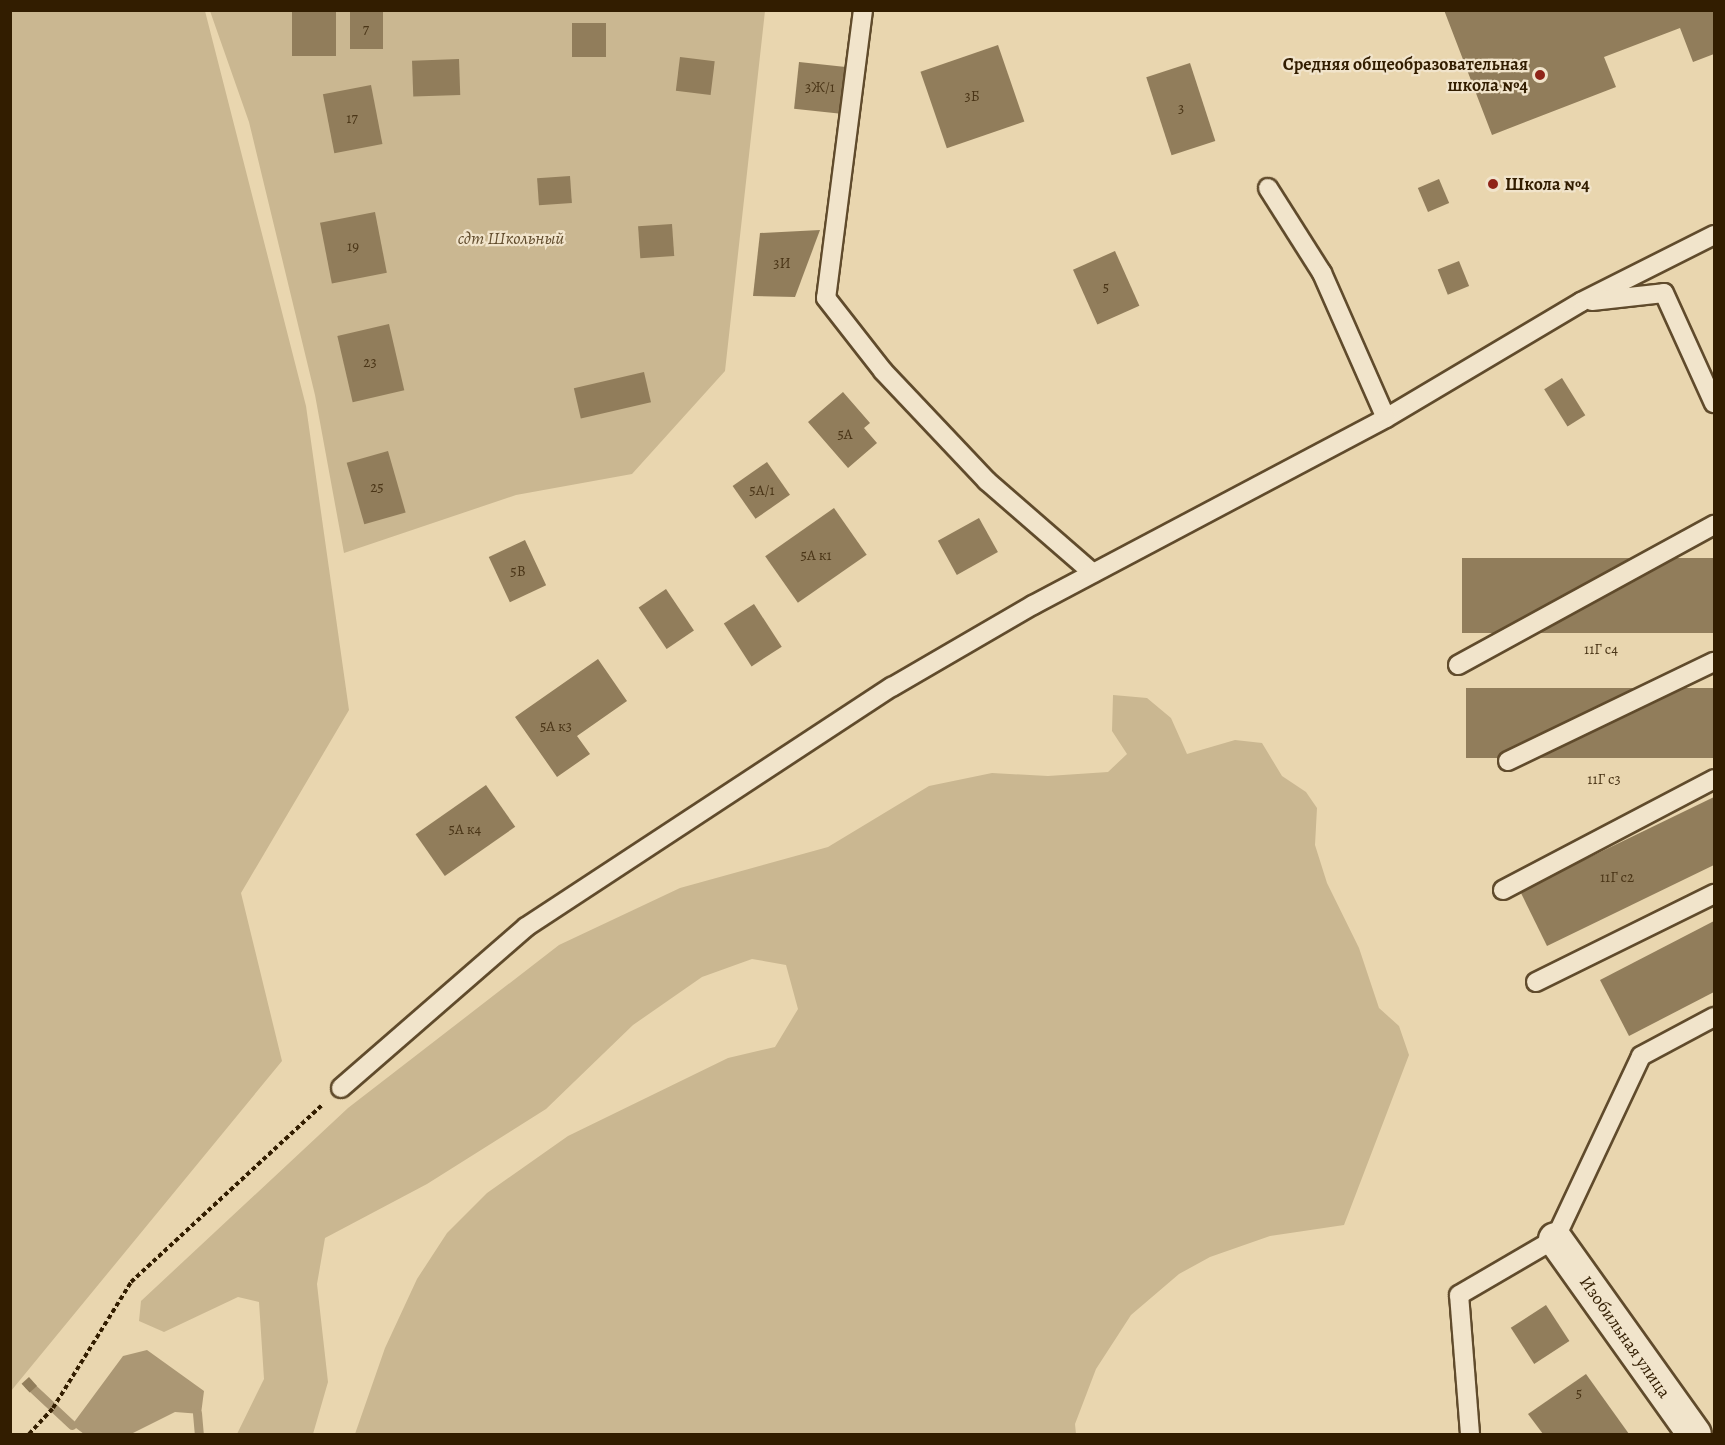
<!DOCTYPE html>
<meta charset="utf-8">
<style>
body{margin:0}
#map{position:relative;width:1725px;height:1445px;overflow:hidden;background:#e9d6af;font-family:Alegreya,serif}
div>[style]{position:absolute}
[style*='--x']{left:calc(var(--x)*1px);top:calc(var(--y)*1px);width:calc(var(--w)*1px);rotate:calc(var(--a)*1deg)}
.green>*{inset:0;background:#cab791}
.water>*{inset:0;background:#ab9774}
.stream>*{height:9px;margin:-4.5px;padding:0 4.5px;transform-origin:4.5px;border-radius:4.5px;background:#ab9774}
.building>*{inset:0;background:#917d5b;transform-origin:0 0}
.path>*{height:4px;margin-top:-2px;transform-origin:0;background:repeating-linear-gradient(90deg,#321d00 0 4.5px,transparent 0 7.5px)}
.roads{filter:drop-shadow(2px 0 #604b2c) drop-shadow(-2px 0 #604b2c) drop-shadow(0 2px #604b2c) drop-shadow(0 -2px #604b2c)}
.lane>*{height:18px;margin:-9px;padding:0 9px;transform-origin:9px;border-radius:9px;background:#f1e4cb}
.street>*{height:33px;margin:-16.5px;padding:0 16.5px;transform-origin:16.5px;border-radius:16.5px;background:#f1e4cb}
.dots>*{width:16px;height:16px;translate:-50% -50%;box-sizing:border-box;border:3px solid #f1e4cb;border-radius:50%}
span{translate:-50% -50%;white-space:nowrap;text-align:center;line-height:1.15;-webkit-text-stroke:4.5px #f1e4cb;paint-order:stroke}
.number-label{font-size:15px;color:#4a3517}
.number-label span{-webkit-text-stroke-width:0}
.poi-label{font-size:18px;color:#321d00;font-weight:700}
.right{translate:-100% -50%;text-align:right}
.left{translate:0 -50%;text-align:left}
.park-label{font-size:18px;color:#604b2c;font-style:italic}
.street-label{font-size:18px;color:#321d00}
.frame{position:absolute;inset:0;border:12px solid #321d00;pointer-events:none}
</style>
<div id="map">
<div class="green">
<i style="clip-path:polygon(11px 10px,205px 11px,306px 406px,349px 710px,241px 893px,282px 1061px,11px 1391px)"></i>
<i style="clip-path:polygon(210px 11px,765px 11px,725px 371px,632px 474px,516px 495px,344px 553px,315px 395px,249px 122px)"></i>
<i style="clip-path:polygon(1113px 695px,1147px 698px,1171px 718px,1187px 754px,1235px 740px,1262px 743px,1282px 776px,1306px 792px,1317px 808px,1315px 845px,1327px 883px,1359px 948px,1379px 1008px,1399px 1026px,1409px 1055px,1344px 1225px,1270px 1236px,1210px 1257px,1179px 1274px,1131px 1315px,1096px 1369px,1075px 1424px,1076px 1434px,355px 1434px,385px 1348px,417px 1279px,447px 1233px,487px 1193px,568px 1136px,728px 1058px,775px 1047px,798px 1009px,786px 965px,752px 959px,702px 977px,633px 1025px,546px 1109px,427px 1184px,325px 1238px,317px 1284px,328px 1382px,313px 1434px,237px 1434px,264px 1379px,259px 1302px,238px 1297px,164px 1332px,139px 1321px,141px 1301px,348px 1108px,559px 945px,680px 888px,828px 847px,929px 786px,992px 773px,1048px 776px,1108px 772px,1127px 754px,1112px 731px)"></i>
</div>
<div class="water">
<i style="clip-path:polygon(147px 1350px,204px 1391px,201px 1414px,175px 1412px,131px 1434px,84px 1434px,72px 1425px,123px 1356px)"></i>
</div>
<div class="stream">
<i style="--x:28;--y:1384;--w:60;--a:43"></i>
<i style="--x:197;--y:1413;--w:21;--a:85"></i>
</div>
<div class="building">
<i style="left:292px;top:10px;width:44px;height:46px"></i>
<i style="left:350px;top:10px;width:33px;height:39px"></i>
<i style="clip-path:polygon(1444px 10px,1714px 10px,1714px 54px,1693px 62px,1680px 28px,1604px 57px,1616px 87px,1492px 135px)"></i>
<i style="left:572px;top:23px;width:34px;height:34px"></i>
<i style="left:998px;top:45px;width:81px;height:82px;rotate:71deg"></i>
<i style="left:680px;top:57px;width:35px;height:34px;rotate:7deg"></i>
<i style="left:459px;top:59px;width:36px;height:47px;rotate:88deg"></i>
<i style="left:799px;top:62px;width:47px;height:47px;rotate:6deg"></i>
<i style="left:1190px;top:63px;width:82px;height:46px;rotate:72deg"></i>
<i style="left:371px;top:85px;width:60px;height:49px;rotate:79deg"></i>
<i style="left:570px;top:176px;width:27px;height:33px;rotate:86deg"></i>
<i style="left:1439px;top:179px;width:26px;height:23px;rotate:67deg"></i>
<i style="left:375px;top:212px;width:62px;height:56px;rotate:79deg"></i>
<i style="left:672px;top:224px;width:32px;height:34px;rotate:86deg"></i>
<i style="clip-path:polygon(820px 230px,795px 297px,753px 296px,760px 233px)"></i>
<i style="left:1115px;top:251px;width:60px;height:46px;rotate:66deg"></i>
<i style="left:1459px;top:261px;width:27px;height:23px;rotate:68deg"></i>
<i style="left:389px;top:324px;width:68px;height:53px;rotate:77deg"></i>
<i style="left:644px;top:372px;width:31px;height:72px;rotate:77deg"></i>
<i style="left:1562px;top:378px;width:44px;height:21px;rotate:58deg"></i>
<i style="clip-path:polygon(843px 392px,870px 423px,864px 428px,877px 443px,848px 468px,808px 422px)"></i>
<i style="left:388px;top:451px;width:64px;height:43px;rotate:74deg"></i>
<i style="left:767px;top:462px;width:40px;height:42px;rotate:55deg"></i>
<i style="left:834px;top:508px;width:57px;height:84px;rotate:55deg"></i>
<i style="left:979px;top:518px;width:39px;height:47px;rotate:61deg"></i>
<i style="left:525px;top:540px;width:50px;height:40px;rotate:65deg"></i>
<i style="left:1714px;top:558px;width:75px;height:252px;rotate:90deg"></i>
<i style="left:666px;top:589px;width:50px;height:33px;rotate:56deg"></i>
<i style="left:754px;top:604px;width:51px;height:36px;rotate:57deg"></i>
<i style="clip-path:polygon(598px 659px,627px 701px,577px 736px,590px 754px,557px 777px,515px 717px)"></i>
<i style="left:1714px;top:688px;width:70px;height:248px;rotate:90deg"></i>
<i style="left:486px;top:785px;width:51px;height:86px;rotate:55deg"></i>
<i style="clip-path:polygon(1714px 797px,1714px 865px,1547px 946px,1520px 891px)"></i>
<i style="clip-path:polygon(1714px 921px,1714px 992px,1629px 1036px,1600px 980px)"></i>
<i style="left:1546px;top:1305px;width:43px;height:42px;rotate:57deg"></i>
<i style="clip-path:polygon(1586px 1374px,1629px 1434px,1543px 1434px,1528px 1414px)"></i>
<i style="left:29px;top:1377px;width:12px;height:10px;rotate:48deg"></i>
</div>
<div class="path">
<i style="--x:29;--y:1434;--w:35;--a:-47"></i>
<i style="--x:53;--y:1408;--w:148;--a:-58.2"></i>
<i style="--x:131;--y:1282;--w:262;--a:-42.8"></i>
</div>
<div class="roads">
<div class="lane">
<i style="--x:863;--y:10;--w:290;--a:97.3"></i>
<i style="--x:826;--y:298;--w:93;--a:52"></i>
<i style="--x:883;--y:371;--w:151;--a:46.6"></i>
<i style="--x:987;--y:481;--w:140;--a:41"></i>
<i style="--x:1268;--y:188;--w:101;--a:57.6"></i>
<i style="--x:1322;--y:273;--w:158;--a:66.2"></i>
<i style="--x:1386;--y:418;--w:227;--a:-30.7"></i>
<i style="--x:1581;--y:302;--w:149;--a:-26.7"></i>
<i style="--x:1592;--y:301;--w:72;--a:-6.3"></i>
<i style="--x:1664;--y:293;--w:121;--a:65.6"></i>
<i style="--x:1458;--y:665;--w:292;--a:-28.7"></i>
<i style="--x:1508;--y:761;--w:229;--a:-25.7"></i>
<i style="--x:1503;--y:890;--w:238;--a:-27.7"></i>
<i style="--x:1536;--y:982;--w:199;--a:-26.3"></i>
<i style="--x:341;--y:1088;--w:245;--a:-41"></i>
<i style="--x:526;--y:927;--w:438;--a:-33.3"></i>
<i style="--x:892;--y:687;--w:163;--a:-30.2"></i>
<i style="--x:1033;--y:605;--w:399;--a:-27.9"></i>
<i style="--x:1470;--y:1434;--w:139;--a:-94.5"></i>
<i style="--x:1459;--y:1295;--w:111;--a:-30.3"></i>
<i style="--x:1555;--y:1239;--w:202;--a:-64.8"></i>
<i style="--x:1641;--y:1056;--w:83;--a:-28.1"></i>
</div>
<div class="street">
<i style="--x:1555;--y:1239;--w:239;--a:54.5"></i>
</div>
</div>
<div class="dots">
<i style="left:1540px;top:75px;background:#8f2418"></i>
<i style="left:1493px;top:184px;background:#8f2418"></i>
</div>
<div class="number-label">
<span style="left:366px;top:30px">7</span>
<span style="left:820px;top:88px">3Ж/1</span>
<span style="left:972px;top:97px">3Б</span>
<span style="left:1181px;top:109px">3</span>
<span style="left:352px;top:119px">17</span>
<span style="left:353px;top:247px">19</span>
<span style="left:782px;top:264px">3И</span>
<span style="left:1106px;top:288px">5</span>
<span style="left:370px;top:363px">23</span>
<span style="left:845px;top:435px">5А</span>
<span style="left:377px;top:488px">25</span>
<span style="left:762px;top:491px">5А/1</span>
<span style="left:816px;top:556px">5А к1</span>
<span style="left:518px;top:572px">5В</span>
<span style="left:1601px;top:650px">11Г с4</span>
<span style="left:556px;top:727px">5А к3</span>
<span style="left:1604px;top:780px">11Г с3</span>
<span style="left:465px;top:830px">5А к4</span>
<span style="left:1617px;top:878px">11Г с2</span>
<span style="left:1579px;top:1394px">5</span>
</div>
<div class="poi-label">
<span class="right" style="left:1528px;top:75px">Средняя общеобразовательная<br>школа №4</span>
<span class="left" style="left:1505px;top:184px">Школа №4</span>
</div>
<div class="park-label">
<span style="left:511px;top:238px">сдт Школьный</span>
</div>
<div class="street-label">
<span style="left:1625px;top:1337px;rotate:55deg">Изобильная улица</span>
</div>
<div class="frame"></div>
</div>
